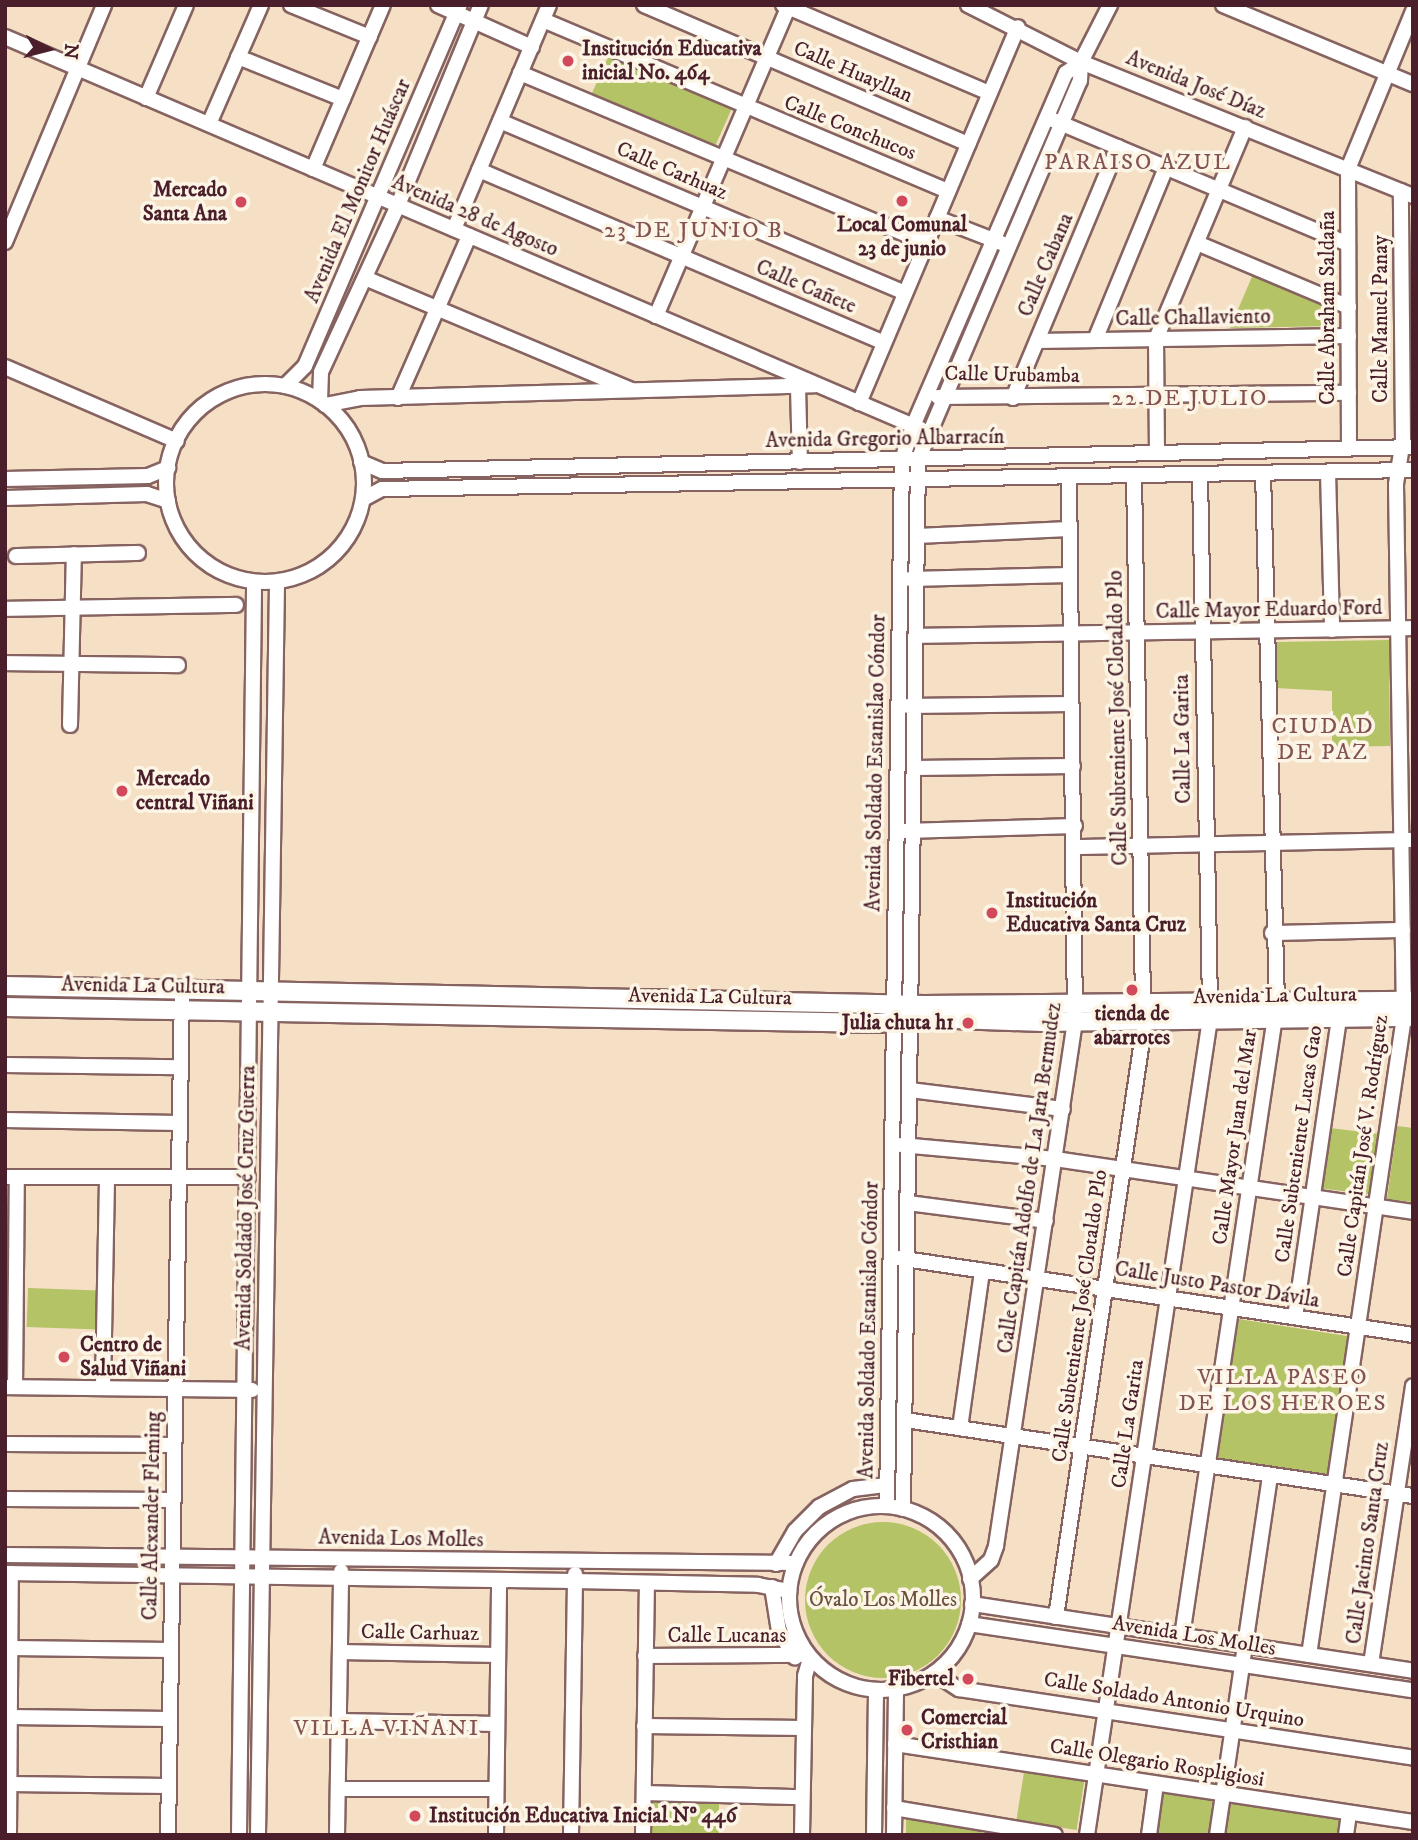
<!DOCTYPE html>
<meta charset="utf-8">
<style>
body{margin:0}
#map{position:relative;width:1418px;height:1840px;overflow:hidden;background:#f5e0c6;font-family:"IM FELL DW Pica",serif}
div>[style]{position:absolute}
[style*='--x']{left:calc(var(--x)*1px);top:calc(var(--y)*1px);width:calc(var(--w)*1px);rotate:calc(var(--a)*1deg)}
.green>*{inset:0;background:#b4c366;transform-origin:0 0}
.round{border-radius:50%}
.roads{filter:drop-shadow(2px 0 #866361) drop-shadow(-2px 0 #866361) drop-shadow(0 2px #866361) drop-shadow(0 -2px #866361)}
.minor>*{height:14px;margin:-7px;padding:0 7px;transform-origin:7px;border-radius:7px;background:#fff}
.minor>.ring{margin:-7px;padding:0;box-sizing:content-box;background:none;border:14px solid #fff;border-radius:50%}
.major>*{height:18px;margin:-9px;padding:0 9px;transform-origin:9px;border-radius:9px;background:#fff}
.dots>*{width:19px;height:19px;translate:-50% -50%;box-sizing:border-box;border:4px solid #fcf5e5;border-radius:50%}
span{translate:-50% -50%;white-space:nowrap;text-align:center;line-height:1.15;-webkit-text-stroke:7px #fcf5e5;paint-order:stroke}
.poi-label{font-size:21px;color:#4a1f2b;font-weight:700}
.left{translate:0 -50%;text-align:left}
.right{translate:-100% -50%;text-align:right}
.street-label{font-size:21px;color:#4a1f2b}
.park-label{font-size:21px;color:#6a503d}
.neighbourhood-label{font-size:23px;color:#845253;letter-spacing:2px}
.frame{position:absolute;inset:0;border:7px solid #4a1f2b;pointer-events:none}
.north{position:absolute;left:14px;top:14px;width:70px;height:70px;-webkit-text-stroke:5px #fcf5e5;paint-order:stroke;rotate:96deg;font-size:19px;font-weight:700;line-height:28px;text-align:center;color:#4a1f2b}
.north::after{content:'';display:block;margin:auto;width:24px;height:32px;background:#4a1f2b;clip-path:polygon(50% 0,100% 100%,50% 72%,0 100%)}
</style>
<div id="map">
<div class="green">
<i style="left:609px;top:55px;width:134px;height:43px;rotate:24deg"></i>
<i style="clip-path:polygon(1254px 272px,1334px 306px,1334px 326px,1230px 328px)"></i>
<i style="clip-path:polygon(1389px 640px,1390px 746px,1332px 747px,1332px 691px,1275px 688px,1275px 642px)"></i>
<i style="clip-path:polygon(1397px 1126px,1413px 1128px,1413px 1202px,1387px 1199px)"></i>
<i style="left:1330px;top:1128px;width:48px;height:61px;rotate:7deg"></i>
<i style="left:28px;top:1288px;width:71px;height:39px;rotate:2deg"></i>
<i style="left:1239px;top:1319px;width:111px;height:142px;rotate:9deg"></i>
<i class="round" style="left:805px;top:1522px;width:156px;height:156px"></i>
<i style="left:1024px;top:1772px;width:61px;height:49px;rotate:9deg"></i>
<i style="clip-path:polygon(1161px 1793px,1212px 1801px,1210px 1835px,1155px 1835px)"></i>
<i style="left:652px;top:1800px;width:67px;height:35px"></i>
<i style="clip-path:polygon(1226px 1802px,1340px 1819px,1338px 1835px,1224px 1835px)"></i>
<i style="clip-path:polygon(906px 1818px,983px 1827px,982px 1835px,906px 1835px)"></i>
</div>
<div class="roads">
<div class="minor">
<i style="--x:291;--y:5;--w:85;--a:22.1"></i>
<i style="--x:438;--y:5;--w:103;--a:24.1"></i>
<i style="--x:644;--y:5;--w:353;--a:23.2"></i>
<i style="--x:783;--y:5;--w:224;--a:23.1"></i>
<i style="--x:968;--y:5;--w:127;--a:26.8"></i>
<i style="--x:1081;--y:62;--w:358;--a:22"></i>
<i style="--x:1223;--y:5;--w:206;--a:22.6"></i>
<i style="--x:543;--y:20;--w:440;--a:22.9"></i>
<i style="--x:5;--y:37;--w:996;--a:23.17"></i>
<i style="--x:238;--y:57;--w:113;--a:21.8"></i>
<i style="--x:520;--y:73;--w:440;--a:22.7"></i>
<i style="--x:146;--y:98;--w:101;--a:-66.7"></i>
<i style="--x:1053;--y:120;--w:320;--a:22.8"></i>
<i style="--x:500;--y:121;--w:440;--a:23"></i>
<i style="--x:209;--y:124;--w:130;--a:-66.4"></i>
<i style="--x:313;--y:169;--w:178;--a:-66.9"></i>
<i style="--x:479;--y:170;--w:440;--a:23.1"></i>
<i style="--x:937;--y:218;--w:69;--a:21.3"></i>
<i style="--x:454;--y:229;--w:243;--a:-67"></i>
<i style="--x:5;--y:242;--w:257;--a:-67.3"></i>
<i style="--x:1197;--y:243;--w:165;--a:22.8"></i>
<i style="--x:365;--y:278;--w:289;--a:22.8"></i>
<i style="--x:656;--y:316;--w:338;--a:-66.8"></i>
<i style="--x:1095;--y:340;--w:186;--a:-67.6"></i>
<i style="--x:1037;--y:341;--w:312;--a:-0.9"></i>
<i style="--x:5;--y:367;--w:187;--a:23.3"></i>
<i class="ring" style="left:166px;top:384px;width:184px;height:184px"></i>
<i style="--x:285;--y:386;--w:28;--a:-45"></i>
<i style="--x:305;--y:366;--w:393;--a:-66.8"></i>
<i style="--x:798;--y:387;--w:75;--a:88.5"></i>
<i style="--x:938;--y:397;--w:411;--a:-0.6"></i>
<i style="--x:398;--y:398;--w:177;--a:-66.3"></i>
<i style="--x:1013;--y:398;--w:272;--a:-67.3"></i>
<i style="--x:320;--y:401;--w:29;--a:-88"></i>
<i style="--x:321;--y:372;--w:184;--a:-65.2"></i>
<i style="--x:398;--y:205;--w:217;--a:-67.5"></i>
<i style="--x:859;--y:403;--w:408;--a:-67.1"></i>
<i style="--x:325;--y:405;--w:36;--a:-11"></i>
<i style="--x:360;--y:398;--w:455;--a:-1.6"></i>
<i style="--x:1349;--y:448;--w:279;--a:-90.2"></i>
<i style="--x:1348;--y:169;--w:171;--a:-67.6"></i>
<i style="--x:1157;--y:453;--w:114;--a:-90.5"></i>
<i style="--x:1156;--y:339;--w:230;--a:-67.2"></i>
<i style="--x:361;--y:462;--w:23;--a:23"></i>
<i style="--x:382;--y:471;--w:1031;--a:-1.33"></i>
<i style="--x:1328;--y:472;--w:158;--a:88.5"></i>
<i style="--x:1200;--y:474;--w:529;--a:88.92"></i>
<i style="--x:1134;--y:475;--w:528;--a:89.02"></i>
<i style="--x:5;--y:479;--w:143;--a:-1.2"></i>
<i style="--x:148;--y:476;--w:22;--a:-22"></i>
<i style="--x:5;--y:498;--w:142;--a:-1.6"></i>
<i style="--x:147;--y:494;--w:22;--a:18"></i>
<i style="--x:363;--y:499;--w:21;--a:-28"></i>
<i style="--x:382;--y:489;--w:1031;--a:-1.06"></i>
<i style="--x:917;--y:536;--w:152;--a:-2.6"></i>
<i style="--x:16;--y:556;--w:122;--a:-1.4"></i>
<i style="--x:910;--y:579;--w:159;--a:-1.4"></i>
<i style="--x:5;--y:609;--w:231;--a:-1"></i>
<i style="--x:916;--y:636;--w:497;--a:-0.9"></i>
<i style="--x:5;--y:663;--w:173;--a:0.7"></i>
<i style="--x:908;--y:706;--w:163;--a:-0.7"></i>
<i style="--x:70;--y:725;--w:171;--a:-88.7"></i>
<i style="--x:914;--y:768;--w:159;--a:-0.7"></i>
<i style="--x:905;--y:831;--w:170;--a:-1.7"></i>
<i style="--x:1076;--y:847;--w:337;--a:-1.2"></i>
<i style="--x:1272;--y:933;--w:131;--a:-1.3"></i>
<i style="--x:5;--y:1065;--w:175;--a:0.7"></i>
<i style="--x:910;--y:1090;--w:154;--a:7.1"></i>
<i style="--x:5;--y:1120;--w:174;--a:1"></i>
<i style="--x:901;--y:1145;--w:155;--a:5.2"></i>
<i style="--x:1055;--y:1159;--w:362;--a:8.4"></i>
<i style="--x:5;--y:1177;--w:243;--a:0"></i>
<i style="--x:908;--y:1203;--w:139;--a:7.4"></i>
<i style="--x:898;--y:1258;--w:521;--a:8.5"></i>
<i style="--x:1295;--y:1317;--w:302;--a:-81.6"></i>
<i style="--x:5;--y:1387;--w:247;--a:0.7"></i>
<i style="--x:15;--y:1387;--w:210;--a:-89.5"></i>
<i style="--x:103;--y:1388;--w:210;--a:-88.9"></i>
<i style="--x:905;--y:1420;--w:514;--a:8.51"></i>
<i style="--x:960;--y:1428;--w:159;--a:-82"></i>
<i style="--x:5;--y:1444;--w:169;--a:0.3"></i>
<i style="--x:5;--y:1499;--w:168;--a:0.3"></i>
<i style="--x:887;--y:1506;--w:1046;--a:-89.18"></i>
<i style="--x:902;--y:460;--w:36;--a:-72"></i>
<i style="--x:913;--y:426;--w:385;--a:-66.6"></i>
<i style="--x:1066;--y:73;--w:19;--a:-36"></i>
<i class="ring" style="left:789px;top:1506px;width:170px;height:170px"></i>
<i style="--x:903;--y:1509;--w:1049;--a:-89.18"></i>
<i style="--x:918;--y:460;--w:412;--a:-66.9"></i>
<i style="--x:1080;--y:81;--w:19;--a:-87"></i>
<i style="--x:1081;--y:62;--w:64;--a:-63"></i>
<i style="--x:5;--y:1555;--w:791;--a:0.58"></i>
<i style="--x:776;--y:1564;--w:38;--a:-60"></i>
<i style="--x:795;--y:1531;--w:34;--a:-45"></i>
<i style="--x:819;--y:1507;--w:38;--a:-28"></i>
<i style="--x:853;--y:1489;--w:34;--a:-7"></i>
<i style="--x:5;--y:1573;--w:569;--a:0.81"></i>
<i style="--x:574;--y:1581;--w:184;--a:1.2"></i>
<i style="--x:758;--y:1585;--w:32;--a:11"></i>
<i style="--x:970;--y:1579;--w:28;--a:-42"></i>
<i style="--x:991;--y:1560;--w:15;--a:-70"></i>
<i style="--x:996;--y:1546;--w:531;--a:-81.44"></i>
<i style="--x:1075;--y:1021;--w:545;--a:-90.63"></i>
<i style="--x:772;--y:1587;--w:45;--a:81"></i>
<i style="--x:779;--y:1631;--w:31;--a:59"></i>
<i style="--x:972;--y:1604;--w:446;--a:8.6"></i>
<i style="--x:1056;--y:1617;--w:603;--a:-81.51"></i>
<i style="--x:969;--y:1624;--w:449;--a:8.5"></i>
<i style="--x:1182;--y:1636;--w:640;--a:-81.46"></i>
<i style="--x:1277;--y:1003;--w:530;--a:-91.51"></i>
<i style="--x:11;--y:1648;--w:160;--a:0.7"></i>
<i style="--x:340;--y:1652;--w:158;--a:1.1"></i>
<i style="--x:1309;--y:1655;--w:645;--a:-81.53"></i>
<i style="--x:1404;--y:1017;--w:533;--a:-90.86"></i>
<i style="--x:1396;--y:484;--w:45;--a:-81"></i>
<i style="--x:1403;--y:440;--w:249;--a:-90.5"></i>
<i style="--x:645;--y:1656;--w:163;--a:-0.4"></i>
<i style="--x:1371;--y:1664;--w:281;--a:-81.4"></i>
<i style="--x:934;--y:1673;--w:30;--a:33"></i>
<i style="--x:959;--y:1689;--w:459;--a:8.6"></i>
<i style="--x:10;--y:1717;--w:160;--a:0.7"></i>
<i style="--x:339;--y:1721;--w:158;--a:1.1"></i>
<i style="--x:644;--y:1726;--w:159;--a:0.7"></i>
<i style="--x:895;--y:1744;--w:524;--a:8.56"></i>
<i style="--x:9;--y:1784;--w:159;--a:0.7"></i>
<i style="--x:338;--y:1789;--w:158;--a:0"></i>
<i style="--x:644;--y:1793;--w:158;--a:1.5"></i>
<i style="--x:894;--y:1808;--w:163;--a:9.5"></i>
<i style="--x:9;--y:1835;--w:262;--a:-89.6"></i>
<i style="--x:168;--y:1835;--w:847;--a:-89.05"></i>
<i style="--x:239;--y:1835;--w:1252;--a:-89.31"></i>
<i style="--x:258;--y:1835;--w:1253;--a:-89.13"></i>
<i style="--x:337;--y:1835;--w:264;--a:-89.1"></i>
<i style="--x:496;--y:1835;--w:255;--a:-89.3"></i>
<i style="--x:571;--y:1835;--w:261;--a:-89.1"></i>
<i style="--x:643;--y:1835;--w:252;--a:-89.1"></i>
<i style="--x:802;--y:1835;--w:159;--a:-88.9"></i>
<i style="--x:805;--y:1676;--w:19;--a:-74"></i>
<i style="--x:874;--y:1835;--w:145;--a:-89.2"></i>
<i style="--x:894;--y:1835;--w:146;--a:-89.2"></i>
<i style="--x:1087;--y:1835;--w:825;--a:-81.43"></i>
<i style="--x:1149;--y:1835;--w:51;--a:-82.2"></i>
<i style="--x:1217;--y:1835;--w:364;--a:-81.6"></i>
<i style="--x:1346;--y:1835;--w:22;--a:-82"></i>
</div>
<div class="major">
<i style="--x:5;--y:986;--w:919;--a:1.18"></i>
<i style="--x:924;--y:1005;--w:489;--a:-0.5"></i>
<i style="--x:5;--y:1007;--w:873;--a:1.05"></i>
<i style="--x:878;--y:1023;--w:49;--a:-5.8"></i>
<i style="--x:927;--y:1018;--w:116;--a:2"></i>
<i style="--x:1043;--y:1022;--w:370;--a:-0.8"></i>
</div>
</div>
<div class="dots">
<i style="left:568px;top:61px;background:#d1495b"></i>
<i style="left:902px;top:201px;background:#d1495b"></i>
<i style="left:241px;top:202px;background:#d1495b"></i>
<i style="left:122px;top:791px;background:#d1495b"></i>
<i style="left:992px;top:913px;background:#d1495b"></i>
<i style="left:1132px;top:990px;background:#d1495b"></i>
<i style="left:968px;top:1023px;background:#d1495b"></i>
<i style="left:64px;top:1357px;background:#d1495b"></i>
<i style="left:968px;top:1679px;background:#d1495b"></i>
<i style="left:907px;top:1730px;background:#d1495b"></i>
<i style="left:415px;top:1816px;background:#d1495b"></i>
</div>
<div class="poi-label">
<span class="left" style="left:582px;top:61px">Institución Educativa<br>inicial No. 464</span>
<span class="right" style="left:227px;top:202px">Mercado<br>Santa Ana</span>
<span style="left:902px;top:237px">Local Comunal<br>23 de junio</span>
<span class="left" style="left:136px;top:791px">Mercado<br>central Viñani</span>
<span class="left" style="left:1006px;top:913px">Institución<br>Educativa Santa Cruz</span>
<span style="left:1132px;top:1026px">tienda de<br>abarrotes</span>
<span class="right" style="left:954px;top:1023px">Julia chuta h1</span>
<span class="left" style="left:80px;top:1357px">Centro de<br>Salud Viñani</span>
<span class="right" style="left:954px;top:1679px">Fibertel</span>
<span class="left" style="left:921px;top:1730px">Comercial<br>Cristhian</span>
<span class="left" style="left:429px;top:1816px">Institución Educativa Inicial Nº 446</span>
</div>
<div class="street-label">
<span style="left:853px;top:72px;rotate:23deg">Calle Huayllan</span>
<span style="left:1196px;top:85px;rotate:22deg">Avenida José Díaz</span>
<span style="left:850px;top:128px;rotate:22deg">Calle Conchucos</span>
<span style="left:672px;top:171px;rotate:23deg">Calle Carhuaz</span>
<span style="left:358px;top:191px;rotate:-67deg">Avenida El Monitor Huáscar</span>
<span style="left:475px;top:216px;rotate:23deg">Avenida 28 de Agosto</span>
<span style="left:1046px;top:265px;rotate:-67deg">Calle Cabana</span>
<span style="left:806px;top:287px;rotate:23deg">Calle Cañete</span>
<span style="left:1328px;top:308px;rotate:-90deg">Calle Abraham Saldaña</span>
<span style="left:1193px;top:318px;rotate:-1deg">Calle Challaviento</span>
<span style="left:1381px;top:319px;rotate:-90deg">Calle Manuel Panay</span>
<span style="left:1012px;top:375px;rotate:1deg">Calle Urubamba</span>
<span style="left:885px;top:439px;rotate:-1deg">Avenida Gregorio Albarracín</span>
<span style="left:1269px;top:610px;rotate:-1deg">Calle Mayor Eduardo Ford</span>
<span style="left:1118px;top:718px;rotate:-91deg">Calle Subteniente José Clotaldo Plo</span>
<span style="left:1183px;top:739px;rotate:-91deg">Calle La Garita</span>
<span style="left:876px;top:763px;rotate:-89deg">Avenida Soldado Estanislao Cóndor</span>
<span style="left:143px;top:986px;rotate:1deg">Avenida La Cultura</span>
<span style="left:1275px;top:996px;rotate:-1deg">Avenida La Cultura</span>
<span style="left:710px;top:997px;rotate:1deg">Avenida La Cultura</span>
<span style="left:1235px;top:1137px;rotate:-82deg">Calle Mayor Juan del Mar</span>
<span style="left:1299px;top:1144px;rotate:-82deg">Calle Subteniente Lucas Gao</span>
<span style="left:1363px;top:1146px;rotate:-82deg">Calle Capitán José V. Rodríguez</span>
<span style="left:1030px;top:1178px;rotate:-82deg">Calle Capitán Adolfo de La Jara Bermudez</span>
<span style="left:246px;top:1208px;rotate:-89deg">Avenida Soldado José Cruz Guerra</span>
<span style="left:1217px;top:1285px;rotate:9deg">Calle Justo Pastor Dávila</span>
<span style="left:1080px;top:1316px;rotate:-82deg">Calle Subteniente José Clotaldo Plo</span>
<span style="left:869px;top:1330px;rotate:-89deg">Avenida Soldado Estanislao Cóndor</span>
<span style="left:1128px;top:1424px;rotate:-82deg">Calle La Garita</span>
<span style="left:152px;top:1516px;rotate:-89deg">Calle Alexander Fleming</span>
<span style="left:401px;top:1539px;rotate:1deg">Avenida Los Molles</span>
<span style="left:1368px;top:1543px;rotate:-82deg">Calle Jacinto Santa Cruz</span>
<span style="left:420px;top:1633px;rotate:1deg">Calle Carhuaz</span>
<span style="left:727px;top:1636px">Calle Lucanas</span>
<span style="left:1194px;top:1636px;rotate:9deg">Avenida Los Molles</span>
<span style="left:1174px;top:1700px;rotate:9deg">Calle Soldado Antonio Urquino</span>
<span style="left:1157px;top:1763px;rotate:9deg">Calle Olegario Rospligiosi</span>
</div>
<div class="park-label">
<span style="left:883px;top:1600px">Óvalo Los Molles</span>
</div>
<div class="neighbourhood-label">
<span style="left:1138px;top:163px">PARAISO AZUL</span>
<span style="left:694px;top:231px">23 DE JUNIO B</span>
<span style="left:1190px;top:399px">22 DE JULIO</span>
<span style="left:1323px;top:740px">CIUDAD<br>DE PAZ</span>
<span style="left:1283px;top:1391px">VILLA PASEO<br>DE LOS HEROES</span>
<span style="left:387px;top:1729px">VILLA VIÑANI</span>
</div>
<div class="frame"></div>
<div class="north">N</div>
</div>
